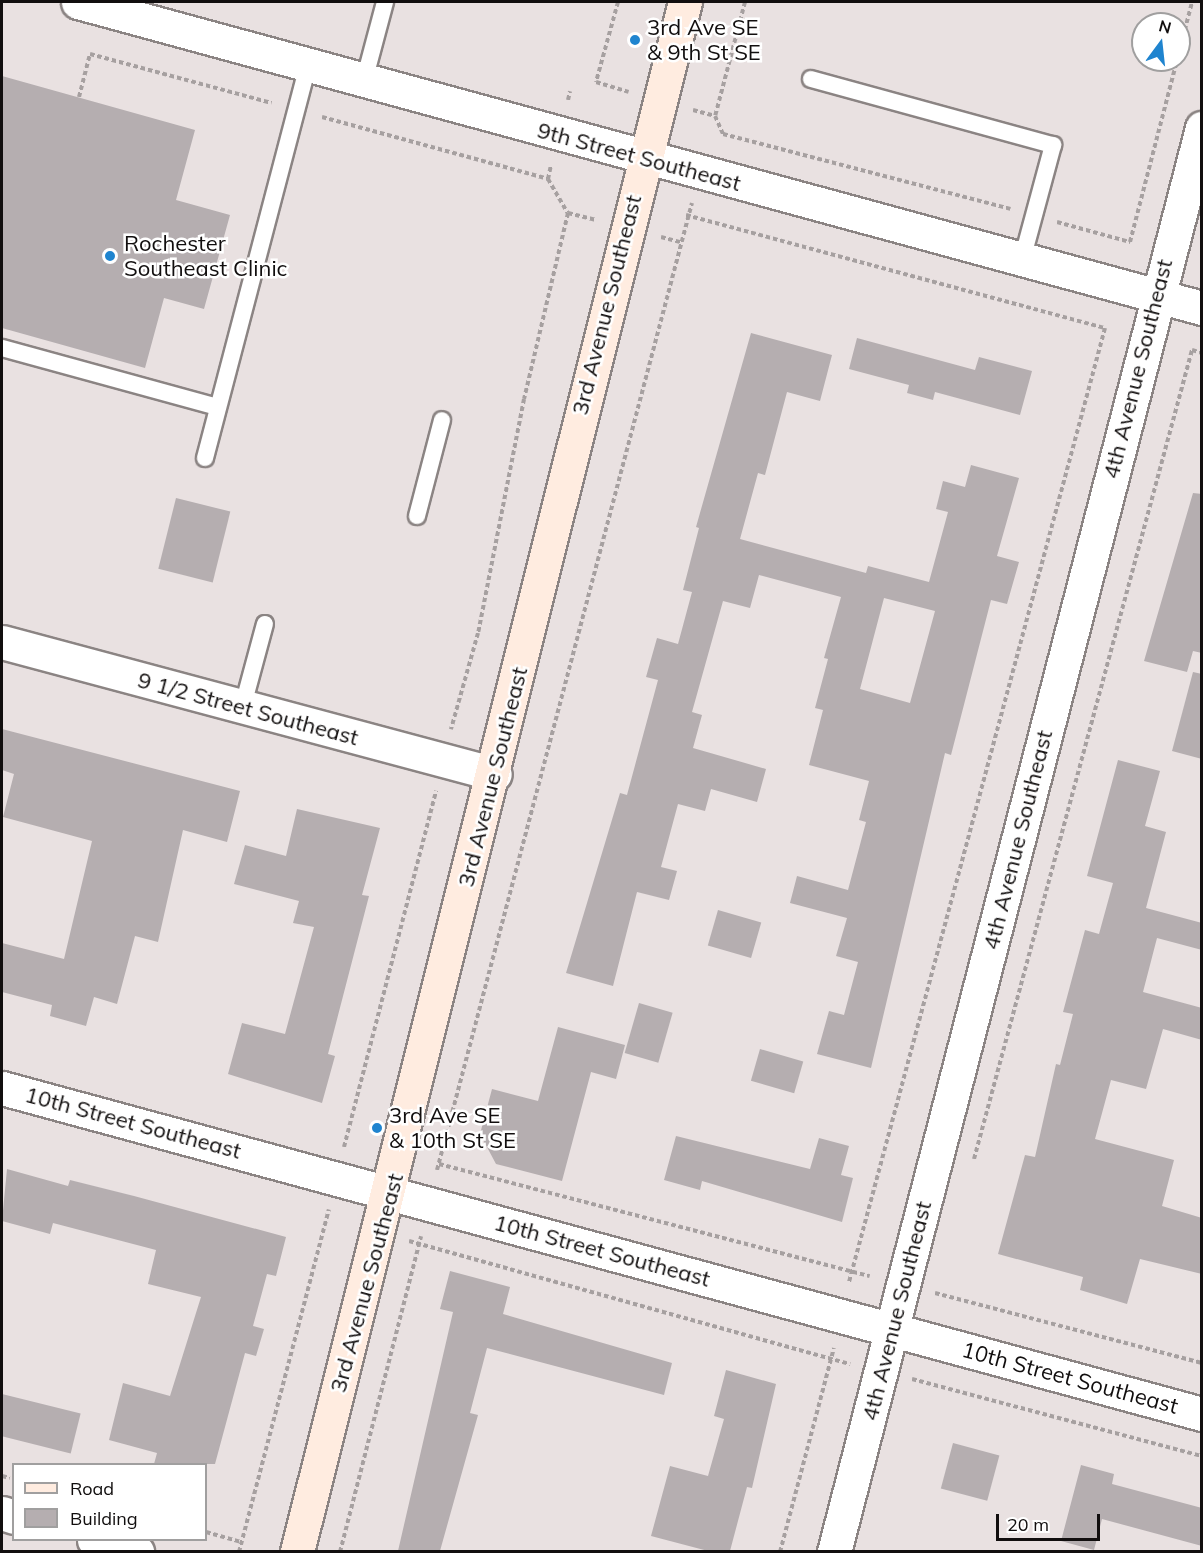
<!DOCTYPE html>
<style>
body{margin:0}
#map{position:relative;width:1203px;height:1553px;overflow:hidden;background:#e9e1e1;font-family:Mulish,sans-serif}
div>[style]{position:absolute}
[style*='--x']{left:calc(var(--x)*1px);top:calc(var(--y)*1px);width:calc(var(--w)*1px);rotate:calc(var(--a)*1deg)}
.building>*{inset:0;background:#b5aeb0;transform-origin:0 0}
.path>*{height:4px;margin-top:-2px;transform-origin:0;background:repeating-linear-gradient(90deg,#a6a0a0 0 4.5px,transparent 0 7.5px)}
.roads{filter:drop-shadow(2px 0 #8b8483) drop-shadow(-2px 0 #8b8483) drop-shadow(0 2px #8b8483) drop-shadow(0 -2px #8b8483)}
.service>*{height:16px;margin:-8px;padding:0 8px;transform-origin:8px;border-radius:8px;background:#fff}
.minor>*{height:33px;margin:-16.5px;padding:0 16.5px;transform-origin:16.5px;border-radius:16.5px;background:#fff}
.tertiary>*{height:33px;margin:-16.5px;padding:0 16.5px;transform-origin:16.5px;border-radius:16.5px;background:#fff}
.secondary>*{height:33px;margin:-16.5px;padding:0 16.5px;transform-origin:16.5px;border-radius:16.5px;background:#ffece0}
.dots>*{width:16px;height:16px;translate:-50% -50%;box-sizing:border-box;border:3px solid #fff;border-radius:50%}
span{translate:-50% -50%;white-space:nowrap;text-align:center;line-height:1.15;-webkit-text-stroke:5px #fff;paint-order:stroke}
.poi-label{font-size:22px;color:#110e0e}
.left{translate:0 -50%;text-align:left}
.street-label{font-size:22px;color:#110e0e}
.frame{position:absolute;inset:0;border:3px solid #110e0e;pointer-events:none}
.legend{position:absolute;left:12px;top:1463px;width:195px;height:78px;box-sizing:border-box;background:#fff;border:2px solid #a09f9f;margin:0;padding:8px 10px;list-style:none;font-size:18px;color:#110e0e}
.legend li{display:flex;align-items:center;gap:12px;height:30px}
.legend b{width:30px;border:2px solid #a09f9f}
.north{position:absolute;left:1131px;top:12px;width:60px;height:60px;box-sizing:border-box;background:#fff;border:2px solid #a09f9f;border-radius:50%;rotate:15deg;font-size:16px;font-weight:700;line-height:24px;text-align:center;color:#110e0e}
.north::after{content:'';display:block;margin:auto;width:21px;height:27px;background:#1f84cf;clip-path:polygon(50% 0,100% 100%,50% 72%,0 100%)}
.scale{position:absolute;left:996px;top:1514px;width:104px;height:27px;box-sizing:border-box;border:3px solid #110e0e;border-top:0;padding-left:8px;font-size:18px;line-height:21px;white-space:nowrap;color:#110e0e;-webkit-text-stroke:4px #fff;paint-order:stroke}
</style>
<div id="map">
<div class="building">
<i style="clip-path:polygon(2px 76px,195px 130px,176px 200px,230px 215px,204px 309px,164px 298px,145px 368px,2px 328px)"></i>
<i style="clip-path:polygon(evenodd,751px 333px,832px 355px,820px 401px,787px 392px,765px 475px,758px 473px,740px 539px,866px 573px,868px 566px,929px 582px,948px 512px,936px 509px,943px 481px,965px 487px,971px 465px,1019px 478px,997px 556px,1019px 562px,1007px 604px,991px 600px,951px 755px,945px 753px,871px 1068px,817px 1054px,829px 1011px,844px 1015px,858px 962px,836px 956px,847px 918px,790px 903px,797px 876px,848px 890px,866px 822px,859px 820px,869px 781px,809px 765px,823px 710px,815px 708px,828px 659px,824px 658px,841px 597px,759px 575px,750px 608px,723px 601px,692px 712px,702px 715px,693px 748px,766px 769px,757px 802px,711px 789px,705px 811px,678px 804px,661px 867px,677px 871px,669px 900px,637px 892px,613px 986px,566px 973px,620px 793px,627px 795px,658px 680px,646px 677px,657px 638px,678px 644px,692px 592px,683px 590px,699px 528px,696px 527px,751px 333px,884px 598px,935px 611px,910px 703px,860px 689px,884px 598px)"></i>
<i style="clip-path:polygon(857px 338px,975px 370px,979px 357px,1032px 371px,1020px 415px,935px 392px,933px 400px,907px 393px,909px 385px,849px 369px)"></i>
<i style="clip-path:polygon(1193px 493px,1202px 494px,1202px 653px,1193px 651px,1187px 672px,1144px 661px)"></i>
<i style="left:176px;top:498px;width:56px;height:73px;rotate:14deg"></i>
<i style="clip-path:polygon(1193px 672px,1202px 674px,1202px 759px,1172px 751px)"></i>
<i style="clip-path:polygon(2px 729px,240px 791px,227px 842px,183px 830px,158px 942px,135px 936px,117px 1004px,94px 997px,86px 1026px,50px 1016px,52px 1005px,2px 992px,2px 943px,64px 959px,92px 841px,3px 817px,14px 774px,2px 770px)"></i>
<i style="clip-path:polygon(1118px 760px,1160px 771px,1145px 826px,1166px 832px,1146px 908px,1202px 923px,1202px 950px,1157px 938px,1143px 992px,1202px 1008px,1202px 1040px,1163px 1029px,1146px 1089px,1111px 1080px,1095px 1139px,1174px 1160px,1162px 1206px,1202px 1218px,1202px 1274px,1140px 1259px,1127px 1304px,1080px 1290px,1083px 1277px,998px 1254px,1025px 1155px,1035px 1157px,1056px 1064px,1060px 1065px,1073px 1014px,1063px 1012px,1085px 930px,1099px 934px,1113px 883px,1087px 876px)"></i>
<i style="clip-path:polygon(297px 809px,380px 828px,362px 895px,369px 896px,328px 1054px,335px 1056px,322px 1103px,228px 1074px,242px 1023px,285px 1034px,314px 927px,293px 923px,299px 901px,234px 884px,245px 845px,286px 856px)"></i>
<i style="left:718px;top:910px;width:45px;height:37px;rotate:16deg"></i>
<i style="left:639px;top:1003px;width:35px;height:52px;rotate:16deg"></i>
<i style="clip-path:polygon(558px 1027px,625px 1045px,616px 1079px,591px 1072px,562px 1181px,496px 1164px,480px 1134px,492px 1089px,538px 1101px)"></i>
<i style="left:760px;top:1049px;width:45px;height:33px;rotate:16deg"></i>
<i style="clip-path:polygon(676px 1136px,810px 1169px,819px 1138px,849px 1146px,841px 1175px,853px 1178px,842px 1222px,702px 1181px,700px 1190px,664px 1180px)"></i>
<i style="clip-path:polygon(7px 1169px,68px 1186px,70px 1180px,134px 1196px,286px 1237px,276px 1276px,267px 1274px,253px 1326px,264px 1329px,256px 1356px,245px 1353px,215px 1464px,154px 1464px,157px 1453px,109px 1440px,123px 1383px,170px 1396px,201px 1297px,148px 1284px,156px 1250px,53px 1223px,50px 1234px,2px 1221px)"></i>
<i style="clip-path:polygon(450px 1271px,510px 1287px,503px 1314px,672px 1363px,664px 1395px,487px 1348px,470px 1413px,478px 1415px,440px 1551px,398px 1551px,453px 1312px,440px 1309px)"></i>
<i style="clip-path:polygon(726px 1370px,776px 1384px,752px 1488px,747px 1487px,730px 1551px,708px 1551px,651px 1536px,670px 1466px,708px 1476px,724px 1419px,714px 1416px)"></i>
<i style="left:2px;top:1394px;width:81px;height:41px;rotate:14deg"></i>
<i style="left:953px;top:1443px;width:48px;height:47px;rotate:15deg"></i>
<i style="clip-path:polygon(1081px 1465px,1114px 1474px,1112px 1484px,1202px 1508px,1202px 1546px,1102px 1519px,1094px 1550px,1061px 1541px)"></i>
</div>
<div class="path">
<i style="--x:618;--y:2;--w:83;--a:105.4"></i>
<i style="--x:596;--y:82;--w:34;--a:17"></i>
<i style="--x:745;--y:2;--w:118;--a:104.7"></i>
<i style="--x:715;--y:116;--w:20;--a:66"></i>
<i style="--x:723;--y:134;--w:297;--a:14.6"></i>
<i style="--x:1179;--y:52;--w:52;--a:-75.4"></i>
<i style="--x:79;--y:97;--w:44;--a:-75.7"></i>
<i style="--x:90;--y:54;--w:188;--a:15.1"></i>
<i style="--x:568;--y:100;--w:9;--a:-77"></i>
<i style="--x:693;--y:110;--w:23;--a:15"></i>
<i style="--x:322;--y:117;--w:234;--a:15.3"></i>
<i style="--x:548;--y:179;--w:39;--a:60"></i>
<i style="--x:568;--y:213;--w:191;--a:103.3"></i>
<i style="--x:524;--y:399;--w:238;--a:101.1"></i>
<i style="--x:478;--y:633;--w:100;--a:105.7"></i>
<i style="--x:548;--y:179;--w:14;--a:-78"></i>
<i style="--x:568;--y:213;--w:29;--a:14"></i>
<i style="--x:686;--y:215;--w:434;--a:15.1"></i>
<i style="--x:1105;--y:328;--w:988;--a:105.02"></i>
<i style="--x:1057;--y:222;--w:76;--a:15.3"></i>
<i style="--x:1130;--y:242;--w:188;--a:-75.5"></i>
<i style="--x:661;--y:237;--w:20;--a:15"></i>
<i style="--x:344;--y:1147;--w:368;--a:-75.5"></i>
<i style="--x:974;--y:1159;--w:838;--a:-74.92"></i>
<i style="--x:1192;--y:350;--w:10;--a:17"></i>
<i style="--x:439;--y:1164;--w:445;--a:14.6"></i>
<i style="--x:437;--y:1170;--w:1000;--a:-75.23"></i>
<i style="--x:409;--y:1241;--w:458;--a:15.6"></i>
<i style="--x:935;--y:1293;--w:276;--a:14.7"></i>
<i style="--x:912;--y:1379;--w:300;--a:14.9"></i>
<i style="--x:2;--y:1476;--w:8;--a:14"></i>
<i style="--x:206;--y:1532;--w:36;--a:16"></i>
<i style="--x:239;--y:1552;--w:354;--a:-75.3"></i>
<i style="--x:340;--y:1552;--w:326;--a:-75.6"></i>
<i style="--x:780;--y:1552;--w:211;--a:-75.2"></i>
</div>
<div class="roads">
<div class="service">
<i style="--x:811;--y:79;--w:251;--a:15.3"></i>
<i style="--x:1053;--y:145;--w:119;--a:105.1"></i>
<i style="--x:364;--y:81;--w:82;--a:-75.1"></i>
<i style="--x:2;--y:348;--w:223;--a:15.3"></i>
<i style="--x:205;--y:458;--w:405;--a:-75.3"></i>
<i style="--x:417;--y:516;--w:99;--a:-75.4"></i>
<i style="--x:242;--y:709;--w:88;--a:-74.9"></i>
</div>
<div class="minor">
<i style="--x:2;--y:642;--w:510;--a:14.99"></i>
<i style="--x:2;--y:1088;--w:1243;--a:15.2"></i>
<i style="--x:2;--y:1513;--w:13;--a:18"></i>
<i style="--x:94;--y:1540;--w:45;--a:15.6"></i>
<i style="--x:834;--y:1552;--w:1471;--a:-75.51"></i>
</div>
<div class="tertiary">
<i style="--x:78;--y:2;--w:1165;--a:15.23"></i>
</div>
<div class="secondary">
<i style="--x:297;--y:1552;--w:1598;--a:-75.95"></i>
</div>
</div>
<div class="dots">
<i style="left:635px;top:40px;background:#1f84cf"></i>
<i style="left:110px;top:256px;background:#1f84cf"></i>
<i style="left:377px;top:1128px;background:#1f84cf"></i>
</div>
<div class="poi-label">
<span class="left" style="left:647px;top:40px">3rd Ave SE<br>&amp; 9th St SE</span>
<span class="left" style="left:124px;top:256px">Rochester<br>Southeast Clinic</span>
<span class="left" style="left:389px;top:1128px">3rd Ave SE<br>&amp; 10th St SE</span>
</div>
<div class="street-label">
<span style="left:639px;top:157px;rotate:15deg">9th Street Southeast</span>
<span style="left:607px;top:305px;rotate:-76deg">3rd Avenue Southeast</span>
<span style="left:1138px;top:369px;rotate:-76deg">4th Avenue Southeast</span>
<span style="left:248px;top:709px;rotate:15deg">9 1/2 Street Southeast</span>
<span style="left:493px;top:777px;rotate:-76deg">3rd Avenue Southeast</span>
<span style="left:1018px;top:840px;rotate:-76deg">4th Avenue Southeast</span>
<span style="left:133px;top:1123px;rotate:15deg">10th Street Southeast</span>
<span style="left:602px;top:1251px;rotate:15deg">10th Street Southeast</span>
<span style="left:367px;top:1283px;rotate:-75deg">3rd Avenue Southeast</span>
<span style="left:897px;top:1311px;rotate:-76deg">4th Avenue Southeast</span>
<span style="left:1070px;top:1378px;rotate:15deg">10th Street Southeast</span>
</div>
<div class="frame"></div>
<ul class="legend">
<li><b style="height:8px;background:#ffece0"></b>Road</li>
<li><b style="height:16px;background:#b5aeb0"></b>Building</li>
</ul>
<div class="north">N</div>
<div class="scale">20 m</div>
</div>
